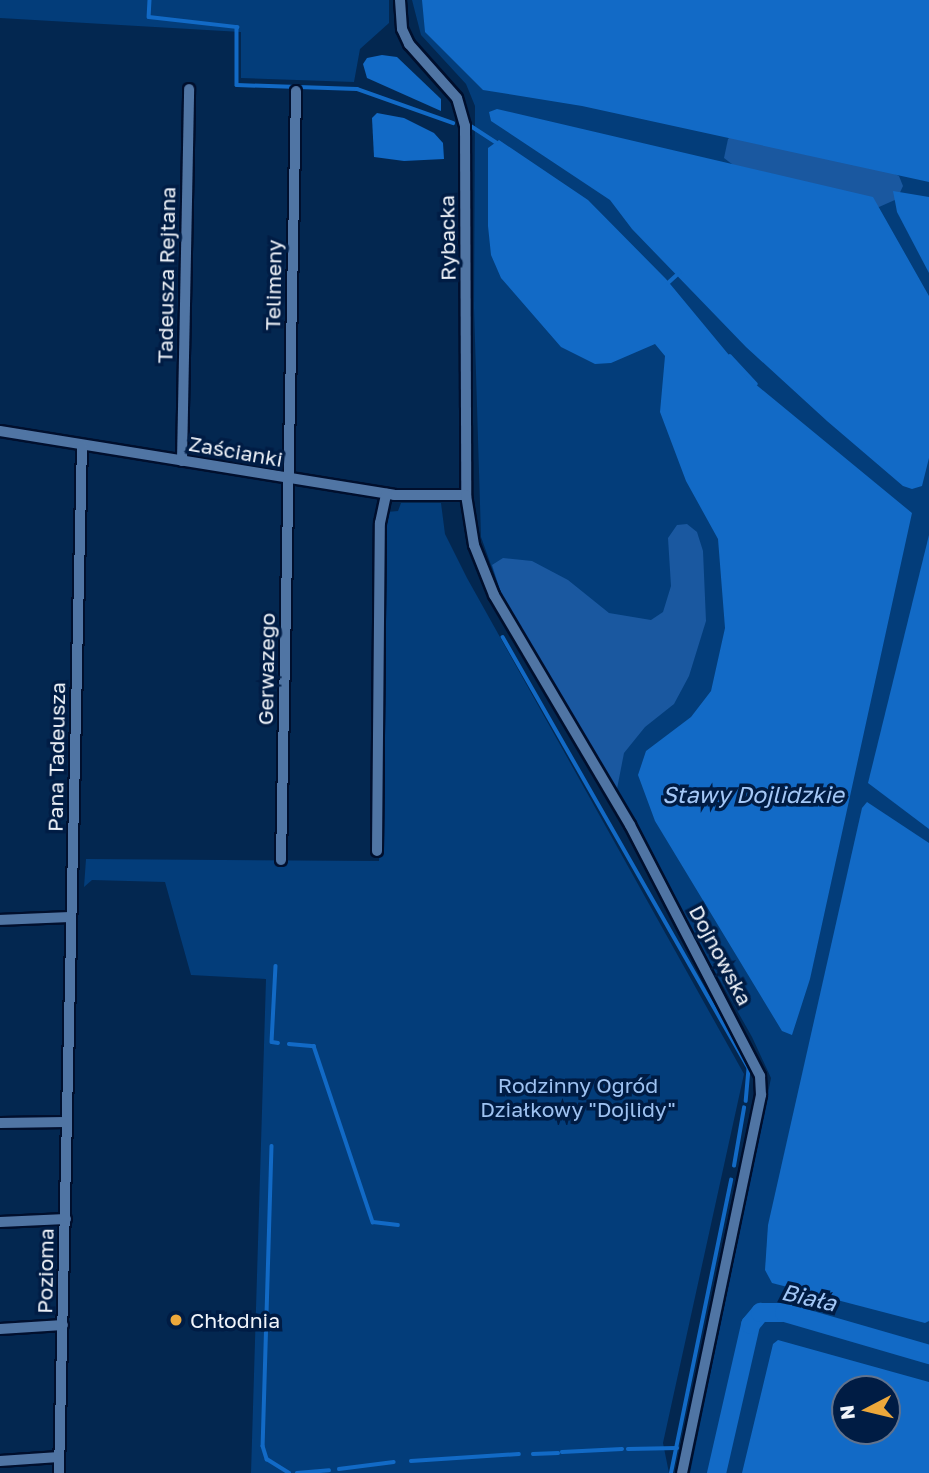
<!DOCTYPE html>
<meta charset="utf-8">
<style>
body{margin:0}
#map{position:relative;width:929px;height:1473px;overflow:hidden;background:#032750;font-family:"Golos Text",sans-serif}
div>[style]{position:absolute}
[style*='--x']{left:calc(var(--x)*1px);top:calc(var(--y)*1px);width:calc(var(--w)*1px);rotate:calc(var(--a)*1deg)}
.green>*{inset:0;background:#033d7a}
.forest>*{inset:0;background:#1a58a0}
.water>*{inset:0;background:#126ac6}
.stream>*{height:3.5px;margin:-1.75px;padding:0 1.75px;transform-origin:1.75px;border-radius:1.75px;background:#126ac6}
.river>*{height:19px;margin:-9.5px;padding:0 9.5px;transform-origin:9.5px;border-radius:9.5px;background:#126ac6}
.roads{filter:drop-shadow(2px 0 #000f2d) drop-shadow(-2px 0 #000f2d) drop-shadow(0 2px #000f2d) drop-shadow(0 -2px #000f2d)}
.minor>*{height:10px;margin:-5px;padding:0 5px;transform-origin:5px;border-radius:5px;background:#5075a4}
.dots>*{width:19px;height:19px;translate:-50% -50%;box-sizing:border-box;border:4px solid #001c44;border-radius:50%}
span{translate:-50% -50%;white-space:nowrap;text-align:center;line-height:1.15;-webkit-text-stroke:7px #001c44;paint-order:stroke}
.street-label{font-size:21px;color:#f0f4fa}
.park-label{font-size:21px;color:#9ec2f1}
.poi-label{font-size:21px;color:#f0f4fa}
.left{translate:0 -50%;text-align:left}
.water-label{font-size:23px;color:#a4c8f7;font-style:italic}
.north{position:absolute;left:831px;top:1375px;width:70px;height:70px;box-sizing:border-box;background:#001c44;border:2px solid #60728d;border-radius:50%;rotate:263deg;font-size:19px;font-weight:700;line-height:28px;text-align:center;color:#f0f4fa}
.north::after{content:'';display:block;margin:auto;width:24px;height:32px;background:#eda83b;clip-path:polygon(50% 0,100% 100%,50% 72%,0 100%)}
</style>
<div id="map">
<div class="green">
<i style="clip-path:polygon(0 0,389px 0,389px 23px,360px 49px,354px 82px,241px 78px,241px 32px,0 18px)"></i>
<i style="clip-path:polygon(evenodd,412px 0,929px 0,929px 1473px,690px 1473px,771px 1078px,752px 1037px,501px 593px,481px 537px,474px 308px,475px 106px,466px 84px,421px 35px,412px 0,845px 1389px,887px 1389px,887px 1431px,845px 1431px,845px 1389px)"></i>
<i style="clip-path:polygon(401px 503px,441px 503px,445px 534px,467px 578px,744px 1074px,663px 1443px,669px 1473px,251px 1473px,266px 979px,191px 975px,165px 882px,92px 880px,84px 887px,86px 859px,379px 861px,387px 512px,398px 511px)"></i>
</div>
<div class="forest">
<i style="clip-path:polygon(736px 132px,881px 167px,899px 176px,903px 186px,897px 199px,879px 207px,745px 174px,724px 158px,728px 139px)"></i>
<i style="clip-path:polygon(687px 524px,697px 532px,703px 551px,706px 621px,689px 676px,674px 704px,645px 727px,624px 753px,616px 794px,501px 593px,492px 565px,503px 558px,532px 561px,568px 580px,609px 613px,651px 620px,663px 612px,671px 586px,668px 538px,677px 525px)"></i>
</div>
<div class="water">
<i style="clip-path:polygon(422px 0,929px 0,929px 182px,582px 106px,483px 90px,425px 32px)"></i>
<i style="clip-path:polygon(382px 55px,397px 57px,441px 99px,441px 111px,367px 78px,363px 64px,367px 58px)"></i>
<i style="clip-path:polygon(497px 109px,873px 197px,929px 296px,929px 458px,922px 486px,912px 489px,903px 486px,827px 421px,746px 347px,632px 229px,610px 200px,491px 121px,489px 112px)"></i>
<i style="clip-path:polygon(377px 113px,404px 118px,434px 133px,443px 143px,444px 159px,404px 161px,374px 157px,372px 118px)"></i>
<i style="clip-path:polygon(499px 140px,588px 200px,666px 279px,748px 378px,912px 513px,810px 979px,792px 1035px,782px 1031px,655px 821px,638px 775px,646px 751px,691px 717px,711px 691px,725px 628px,718px 539px,686px 481px,660px 412px,665px 356px,655px 344px,611px 363px,595px 364px,561px 347px,501px 278px,491px 255px,488px 226px,488px 148px)"></i>
<i style="clip-path:polygon(893px 191px,929px 197px,929px 273px,897px 212px)"></i>
<i style="clip-path:polygon(929px 535px,929px 829px,868px 783px)"></i>
<i style="clip-path:polygon(867px 802px,929px 843px,929px 1321px,925px 1323px,772px 1283px,765px 1270px,768px 1225px,862px 808px)"></i>
<i style="clip-path:polygon(evenodd,778px 1340px,929px 1382px,929px 1473px,742px 1473px,773px 1344px,778px 1340px,845px 1389px,887px 1389px,887px 1431px,845px 1431px,845px 1389px)"></i>
</div>
<div class="stream">
<i style="--x:150;--y:0;--w:17;--a:93"></i>
<i style="--x:149;--y:17;--w:89;--a:6.5"></i>
<i style="--x:237;--y:27;--w:58;--a:90"></i>
<i style="--x:237;--y:85;--w:120;--a:1.9"></i>
<i style="--x:357;--y:89;--w:102;--a:19.5"></i>
<i style="--x:471;--y:126;--w:33;--a:33"></i>
<i style="--x:668;--y:283;--w:15;--a:-42"></i>
<i style="--x:730;--y:356;--w:38;--a:47"></i>
<i style="--x:503;--y:637;--w:497;--a:60.3"></i>
<i style="--x:749;--y:1069;--w:32;--a:95"></i>
<i style="--x:276;--y:966;--w:76;--a:93"></i>
<i style="--x:272;--y:1042;--w:6;--a:9"></i>
<i style="--x:289;--y:1044;--w:25;--a:5"></i>
<i style="--x:314;--y:1046;--w:186;--a:71.5"></i>
<i style="--x:373;--y:1222;--w:25;--a:7"></i>
<i style="--x:272;--y:1146;--w:300;--a:91.7"></i>
<i style="--x:263;--y:1446;--w:14;--a:73"></i>
<i style="--x:267;--y:1459;--w:26;--a:32"></i>
<i style="--x:734;--y:1166;--w:59;--a:-80.2"></i>
<i style="--x:628;--y:1449;--w:49;--a:-1.2"></i>
<i style="--x:717;--y:1451;--w:3;--a:18"></i>
<i style="--x:562;--y:1452;--w:60;--a:-2.9"></i>
<i style="--x:533;--y:1454;--w:25;--a:-2"></i>
<i style="--x:411;--y:1461;--w:108;--a:-3.7"></i>
<i style="--x:339;--y:1469;--w:55;--a:-7.3"></i>
<i style="--x:297;--y:1473;--w:32;--a:-5"></i>
<i style="--x:671;--y:1473;--w:299;--a:-78.4"></i>
</div>
<div class="river">
<i style="--x:716;--y:1473;--w:153;--a:-77.1"></i>
<i style="--x:750;--y:1324;--w:16;--a:-50"></i>
<i style="--x:760;--y:1312;--w:24;--a:0"></i>
<i style="--x:784;--y:1312;--w:151;--a:16.2"></i>
</div>
<div class="roads">
<div class="minor">
<i style="--x:400;--y:0;--w:29;--a:86"></i>
<i style="--x:402;--y:29;--w:17;--a:65"></i>
<i style="--x:409;--y:44;--w:72;--a:48.4"></i>
<i style="--x:457;--y:98;--w:29;--a:74"></i>
<i style="--x:465;--y:126;--w:369;--a:89.8"></i>
<i style="--x:0;--y:431;--w:399;--a:9.2"></i>
<i style="--x:394;--y:495;--w:72;--a:0"></i>
<i style="--x:182;--y:461;--w:372;--a:-88.9"></i>
<i style="--x:466;--y:495;--w:51;--a:80.9"></i>
<i style="--x:474;--y:545;--w:54;--a:68.2"></i>
<i style="--x:494;--y:595;--w:267;--a:59.4"></i>
<i style="--x:630;--y:825;--w:283;--a:62.6"></i>
<i style="--x:760;--y:1076;--w:19;--a:87"></i>
<i style="--x:761;--y:1095;--w:386;--a:101.8"></i>
<i style="--x:377;--y:851;--w:328;--a:-89.5"></i>
<i style="--x:380;--y:523;--w:30;--a:-78"></i>
<i style="--x:281;--y:860;--w:769;--a:-88.88"></i>
<i style="--x:0;--y:920;--w:71;--a:-2.4"></i>
<i style="--x:0;--y:1123;--w:66;--a:-0.9"></i>
<i style="--x:0;--y:1222;--w:66;--a:-2.6"></i>
<i style="--x:0;--y:1329;--w:63;--a:-3.6"></i>
<i style="--x:0;--y:1461;--w:59;--a:-3.9"></i>
<i style="--x:59;--y:1473;--w:1027;--a:-88.72"></i>
</div>
</div>
<div class="dots">
<i style="left:176px;top:1320px;background:#eda83b"></i>
</div>
<div class="street-label">
<span style="left:447px;top:238px;rotate:-91deg">Rybacka</span>
<span style="left:166px;top:275px;rotate:-89deg">Tadeusza Rejtana</span>
<span style="left:273px;top:285px;rotate:-89deg">Telimeny</span>
<span style="left:236px;top:451px;rotate:10deg">Zaścianki</span>
<span style="left:266px;top:669px;rotate:-89deg">Gerwazego</span>
<span style="left:56px;top:757px;rotate:-89deg">Pana Tadeusza</span>
<span style="left:721px;top:955px;rotate:62deg">Dojnowska</span>
<span style="left:45px;top:1271px;rotate:-89deg">Pozioma</span>
</div>
<div class="park-label">
<span style="left:578px;top:1097px">Rodzinny Ogród<br>Działkowy "Dojlidy"</span>
</div>
<div class="poi-label">
<span class="left" style="left:190px;top:1320px">Chłodnia</span>
</div>
<div class="water-label">
<span style="left:753px;top:794px">Stawy Dojlidzkie</span>
<span style="left:809px;top:1297px;rotate:13deg">Biała</span>
</div>
<div class="north">N</div>
</div>
